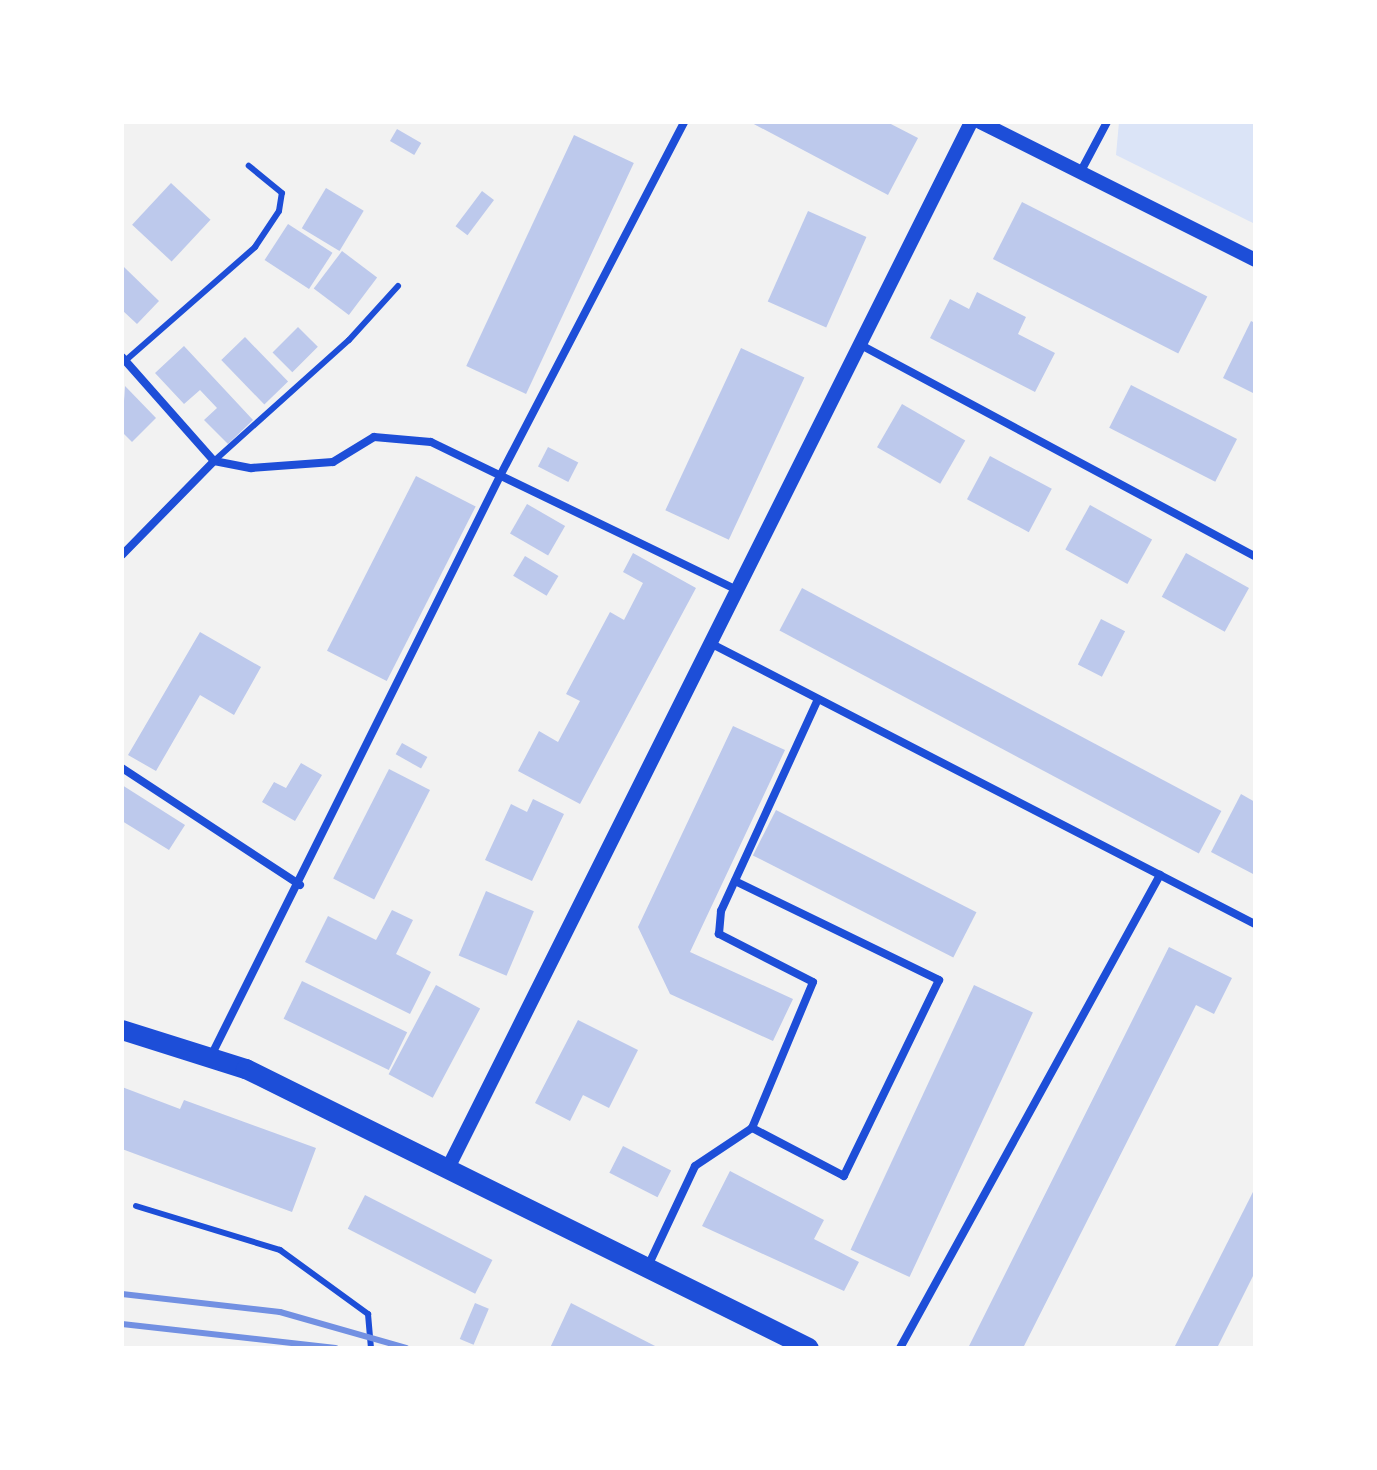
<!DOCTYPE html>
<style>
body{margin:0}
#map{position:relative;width:1377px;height:1470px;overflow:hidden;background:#f2f2f2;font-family:"Noto Sans",sans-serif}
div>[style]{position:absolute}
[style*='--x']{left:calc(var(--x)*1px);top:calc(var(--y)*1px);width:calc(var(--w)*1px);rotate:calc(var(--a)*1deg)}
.green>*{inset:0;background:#dbe4f7}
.building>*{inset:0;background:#bdc9ec;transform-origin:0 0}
.service>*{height:6px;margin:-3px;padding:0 3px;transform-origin:3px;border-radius:3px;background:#1d4ed8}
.minor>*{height:8px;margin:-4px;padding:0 4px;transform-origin:4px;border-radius:4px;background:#1d4ed8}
.tertiary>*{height:14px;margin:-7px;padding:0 7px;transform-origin:7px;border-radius:7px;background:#1d4ed8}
.primary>*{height:20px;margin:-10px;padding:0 10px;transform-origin:10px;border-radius:10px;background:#1d4ed8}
.rail>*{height:6px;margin:-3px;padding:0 3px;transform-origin:3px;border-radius:3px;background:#7290e2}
span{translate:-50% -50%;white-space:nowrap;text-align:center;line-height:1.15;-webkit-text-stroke:6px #fff;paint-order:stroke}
.frame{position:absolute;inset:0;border:124px solid #fff;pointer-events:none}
</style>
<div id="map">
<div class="green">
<i style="clip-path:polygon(1119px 122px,1255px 122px,1255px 224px,1116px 155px)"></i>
</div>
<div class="building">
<i style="clip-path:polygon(750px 122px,887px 122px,918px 138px,888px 195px)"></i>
<i style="left:397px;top:129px;width:28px;height:14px;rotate:30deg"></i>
<i style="left:574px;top:135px;width:66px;height:255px;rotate:25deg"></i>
<i style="left:171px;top:183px;width:54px;height:57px;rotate:43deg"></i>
<i style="left:326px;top:188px;width:44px;height:47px;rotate:31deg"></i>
<i style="left:482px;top:191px;width:15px;height:44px;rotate:37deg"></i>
<i style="left:1022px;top:202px;width:208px;height:64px;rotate:27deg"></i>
<i style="left:808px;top:211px;width:64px;height:99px;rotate:24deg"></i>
<i style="left:288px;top:224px;width:53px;height:43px;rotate:33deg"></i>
<i style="left:342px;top:251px;width:44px;height:47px;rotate:37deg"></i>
<i style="clip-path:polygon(124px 267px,159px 301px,137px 324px,122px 310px)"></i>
<i style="clip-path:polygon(977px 292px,1026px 317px,1018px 334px,1055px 353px,1035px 392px,930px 338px,950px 299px,969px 309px)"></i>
<i style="clip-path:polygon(1251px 321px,1255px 323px,1255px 394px,1223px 378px)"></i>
<i style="left:298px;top:327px;width:28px;height:36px;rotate:45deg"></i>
<i style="left:245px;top:337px;width:62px;height:33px;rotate:46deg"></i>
<i style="clip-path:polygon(184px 346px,253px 420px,228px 444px,204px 420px,217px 408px,200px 390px,184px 404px,155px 373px)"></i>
<i style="left:741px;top:348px;width:70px;height:179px;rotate:25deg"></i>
<i style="left:1131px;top:385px;width:119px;height:48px;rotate:27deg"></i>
<i style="clip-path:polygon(125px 386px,156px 418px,132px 442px,122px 432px)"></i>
<i style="left:902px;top:404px;width:73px;height:50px;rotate:30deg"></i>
<i style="left:548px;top:447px;width:34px;height:22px;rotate:27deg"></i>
<i style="left:990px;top:456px;width:70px;height:49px;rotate:28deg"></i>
<i style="left:416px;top:476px;width:67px;height:196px;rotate:27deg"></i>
<i style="left:527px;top:504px;width:44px;height:34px;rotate:30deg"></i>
<i style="left:1090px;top:505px;width:71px;height:51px;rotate:29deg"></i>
<i style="clip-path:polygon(633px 553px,696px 588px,580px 804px,518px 771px,539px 731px,558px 742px,580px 701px,566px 694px,610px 612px,624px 620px,643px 583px,623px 572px)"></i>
<i style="left:1186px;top:553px;width:72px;height:50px;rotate:29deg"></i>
<i style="left:525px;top:556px;width:39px;height:23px;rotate:31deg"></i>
<i style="left:802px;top:588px;width:475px;height:48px;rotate:28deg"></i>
<i style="left:1101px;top:619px;width:27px;height:51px;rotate:27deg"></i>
<i style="clip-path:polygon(200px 632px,261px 667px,234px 715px,200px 695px,156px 771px,128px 755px)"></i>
<i style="clip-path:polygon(733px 726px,785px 750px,690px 952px,793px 999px,773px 1041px,670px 994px,638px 927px)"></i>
<i style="left:402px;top:743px;width:29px;height:13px;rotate:29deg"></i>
<i style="clip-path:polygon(301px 763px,322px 775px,295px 821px,262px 802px,274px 782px,286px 788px)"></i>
<i style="left:389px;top:769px;width:46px;height:123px;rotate:27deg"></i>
<i style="clip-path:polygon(122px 785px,185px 825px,169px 850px,122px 821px)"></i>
<i style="clip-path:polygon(1241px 794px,1255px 802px,1255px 875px,1211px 852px)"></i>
<i style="clip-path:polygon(533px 799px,564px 814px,532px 881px,485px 860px,511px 804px,527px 812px)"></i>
<i style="left:776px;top:810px;width:225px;height:51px;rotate:27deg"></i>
<i style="left:486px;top:891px;width:52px;height:70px;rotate:23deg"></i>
<i style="clip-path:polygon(392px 910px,413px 920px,396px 954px,431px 972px,410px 1014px,305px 962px,328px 916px,376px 940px)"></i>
<i style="clip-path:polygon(1169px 947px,1232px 978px,1214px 1014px,1196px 1005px,1023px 1348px,968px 1348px)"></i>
<i style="left:302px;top:981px;width:117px;height:42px;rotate:26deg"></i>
<i style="left:436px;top:985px;width:50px;height:101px;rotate:28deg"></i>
<i style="left:974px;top:985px;width:65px;height:292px;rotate:25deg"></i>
<i style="clip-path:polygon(578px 1020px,638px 1050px,609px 1108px,583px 1095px,570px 1121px,535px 1103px)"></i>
<i style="clip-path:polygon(122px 1087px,180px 1109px,184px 1100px,316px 1148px,292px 1212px,122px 1149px)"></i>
<i style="left:623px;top:1146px;width:54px;height:30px;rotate:27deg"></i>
<i style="clip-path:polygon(730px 1171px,824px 1220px,814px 1239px,859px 1262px,844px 1291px,702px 1226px)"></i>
<i style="clip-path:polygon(1255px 1188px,1255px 1272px,1217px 1348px,1174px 1348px)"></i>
<i style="left:365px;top:1195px;width:143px;height:38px;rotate:27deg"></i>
<i style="left:475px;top:1303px;width:15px;height:39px;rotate:23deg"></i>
<i style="clip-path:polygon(571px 1303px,659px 1348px,550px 1348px)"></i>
</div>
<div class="service">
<i style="--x:125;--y:361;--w:173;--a:-41.2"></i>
<i style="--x:255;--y:247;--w:43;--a:-56.3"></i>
<i style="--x:279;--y:211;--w:18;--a:-81"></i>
<i style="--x:282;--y:193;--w:43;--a:-140.7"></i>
<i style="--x:214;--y:461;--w:181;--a:-41.9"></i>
<i style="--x:349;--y:340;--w:73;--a:-47.8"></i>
<i style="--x:136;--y:1206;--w:151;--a:17"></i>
<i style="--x:280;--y:1250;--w:109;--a:36"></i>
<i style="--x:368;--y:1314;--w:34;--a:85"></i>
</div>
<div class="minor">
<i style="--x:1081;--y:171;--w:55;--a:-62"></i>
<i style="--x:859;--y:344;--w:449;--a:28.2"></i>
<i style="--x:122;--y:357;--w:139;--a:48.5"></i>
<i style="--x:214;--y:461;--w:38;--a:11"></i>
<i style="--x:251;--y:468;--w:82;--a:-4.2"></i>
<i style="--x:333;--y:462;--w:48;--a:-31.4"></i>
<i style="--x:374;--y:437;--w:57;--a:5"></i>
<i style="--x:431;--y:442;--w:340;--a:25.8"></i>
<i style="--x:122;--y:555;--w:132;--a:-45.6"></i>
<i style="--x:710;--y:643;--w:613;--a:27.28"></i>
<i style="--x:122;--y:768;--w:213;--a:33.3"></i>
<i style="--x:735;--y:881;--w:227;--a:25.9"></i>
<i style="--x:939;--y:980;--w:218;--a:115.9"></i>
<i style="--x:844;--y:1176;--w:104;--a:-152.4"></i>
<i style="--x:211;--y:1056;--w:650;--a:-63.51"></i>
<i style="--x:501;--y:474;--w:397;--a:-62.5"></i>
<i style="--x:648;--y:1266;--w:110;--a:-64.8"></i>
<i style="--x:695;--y:1166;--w:69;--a:-33.7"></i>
<i style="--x:752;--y:1128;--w:158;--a:-67.3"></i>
<i style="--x:813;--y:982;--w:106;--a:-152.9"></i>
<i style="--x:719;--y:934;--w:23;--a:-85"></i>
<i style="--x:721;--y:911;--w:233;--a:-65.4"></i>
<i style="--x:900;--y:1348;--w:540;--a:-61.2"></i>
</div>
<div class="tertiary">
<i style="--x:980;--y:122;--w:308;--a:26.6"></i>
<i style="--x:447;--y:1170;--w:1172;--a:-63.43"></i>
</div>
<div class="primary">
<i style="--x:122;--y:1030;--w:130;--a:17.5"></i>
<i style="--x:246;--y:1069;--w:628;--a:26.36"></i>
</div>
<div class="rail">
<i style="--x:122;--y:1294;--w:159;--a:6.5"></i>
<i style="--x:280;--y:1312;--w:131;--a:15.9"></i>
<i style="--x:122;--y:1324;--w:215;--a:6.4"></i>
</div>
<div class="frame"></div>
</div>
